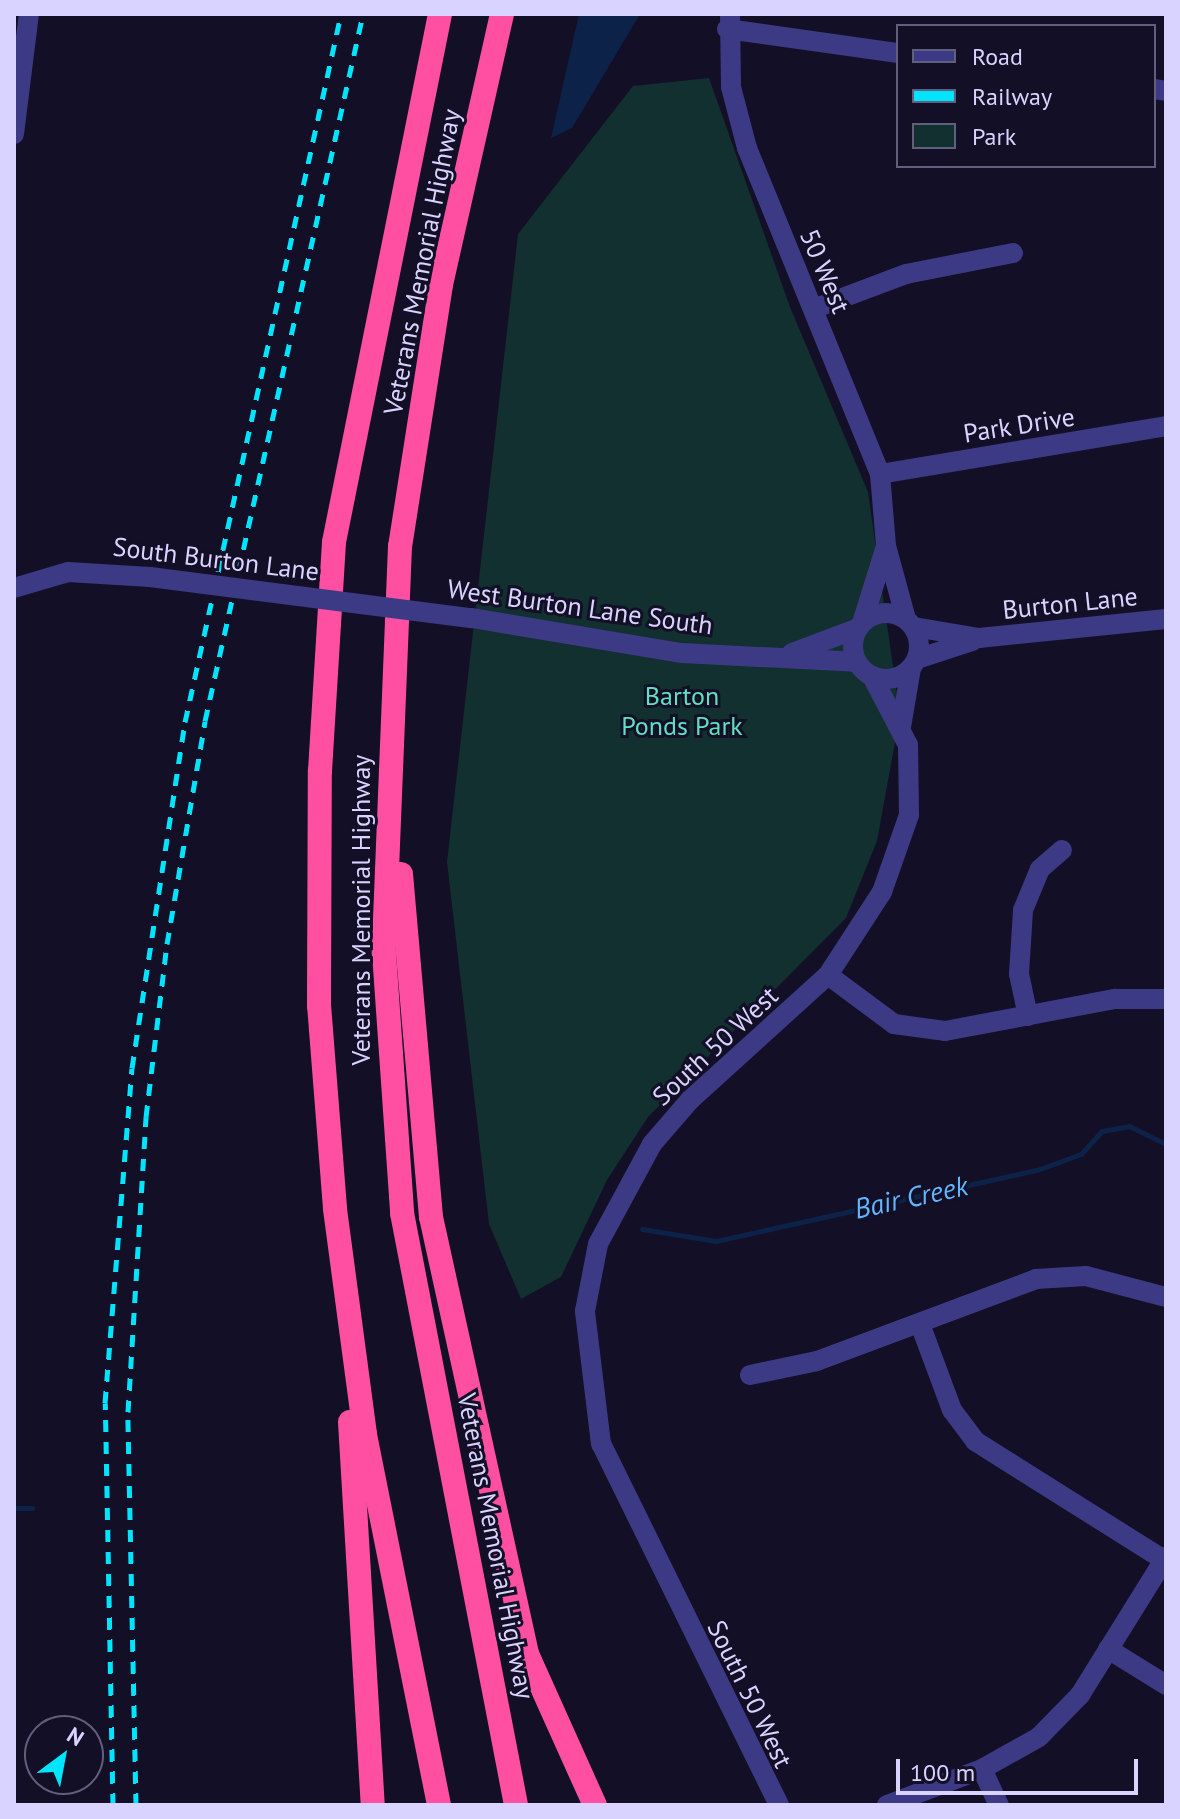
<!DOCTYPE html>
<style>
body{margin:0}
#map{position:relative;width:1180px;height:1819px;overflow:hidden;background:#130f26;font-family:"PT Sans",sans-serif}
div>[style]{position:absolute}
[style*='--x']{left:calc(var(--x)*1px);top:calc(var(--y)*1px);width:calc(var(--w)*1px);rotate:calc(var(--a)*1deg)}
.green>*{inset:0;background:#12302f}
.water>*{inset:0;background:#0c2248}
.stream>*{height:5px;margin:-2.5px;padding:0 2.5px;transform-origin:2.5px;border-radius:2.5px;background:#0c2248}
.minor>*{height:20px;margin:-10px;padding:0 10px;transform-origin:10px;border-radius:10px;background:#3d3a85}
.minor>.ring{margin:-10px;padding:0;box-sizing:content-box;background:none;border:20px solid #3d3a85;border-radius:50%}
.highway>*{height:24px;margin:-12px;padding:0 12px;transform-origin:12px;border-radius:12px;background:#ff4fa3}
.rail>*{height:5px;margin-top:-2.5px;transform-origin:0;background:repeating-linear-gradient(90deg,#00e5ff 0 12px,transparent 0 22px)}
.minor-bridge>*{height:20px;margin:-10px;padding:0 10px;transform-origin:10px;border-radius:10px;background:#3d3a85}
span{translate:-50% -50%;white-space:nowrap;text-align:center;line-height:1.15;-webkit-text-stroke:6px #130f26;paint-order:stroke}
.street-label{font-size:26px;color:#d9d4ff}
.park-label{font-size:26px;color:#5fe0c0}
.water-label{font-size:28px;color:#62b6ff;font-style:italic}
.frame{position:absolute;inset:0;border:16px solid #d9d4ff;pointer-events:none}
.legend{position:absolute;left:896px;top:24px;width:260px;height:144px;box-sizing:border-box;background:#130f26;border:2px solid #625e7d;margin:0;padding:10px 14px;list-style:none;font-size:24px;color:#d9d4ff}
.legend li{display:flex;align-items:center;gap:16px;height:40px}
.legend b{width:40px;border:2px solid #625e7d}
.north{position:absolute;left:24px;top:1715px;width:80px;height:80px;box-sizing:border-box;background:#130f26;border:2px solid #625e7d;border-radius:50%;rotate:32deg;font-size:22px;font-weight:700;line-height:32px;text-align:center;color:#d9d4ff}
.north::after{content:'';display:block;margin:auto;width:28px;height:36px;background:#00e5ff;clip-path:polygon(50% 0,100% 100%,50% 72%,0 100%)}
.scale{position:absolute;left:896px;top:1759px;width:242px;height:36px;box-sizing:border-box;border:4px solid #d9d4ff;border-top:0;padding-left:10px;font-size:24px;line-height:28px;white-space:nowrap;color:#d9d4ff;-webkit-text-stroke:6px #130f26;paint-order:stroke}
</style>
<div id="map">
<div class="green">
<i style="clip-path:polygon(709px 78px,790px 307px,868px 492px,900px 715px,877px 841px,846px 918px,648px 1117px,607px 1180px,561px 1277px,521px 1299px,489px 1224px,447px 862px,518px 234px,633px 86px)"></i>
</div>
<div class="water">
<i style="clip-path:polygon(579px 14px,640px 14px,572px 128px,551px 138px)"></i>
</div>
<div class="stream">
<i style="--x:642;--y:1229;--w:75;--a:9.2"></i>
<i style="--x:716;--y:1241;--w:329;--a:-12.5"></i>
<i style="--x:1037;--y:1170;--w:47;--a:-20"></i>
<i style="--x:1081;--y:1154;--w:31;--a:-48"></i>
<i style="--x:1102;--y:1131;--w:27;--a:-10"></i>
<i style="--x:1129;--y:1126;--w:41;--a:25.9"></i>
<i style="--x:14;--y:1508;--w:18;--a:0"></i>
</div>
<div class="minor">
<i style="--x:730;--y:14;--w:73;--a:89.2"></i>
<i style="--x:731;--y:87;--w:63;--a:75.3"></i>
<i style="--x:747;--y:148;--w:352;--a:67.8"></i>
<i style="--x:880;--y:474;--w:72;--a:85.2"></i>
<i style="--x:886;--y:546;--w:76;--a:74.7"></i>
<i style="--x:727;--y:29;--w:173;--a:8"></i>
<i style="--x:1154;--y:89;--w:12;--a:9"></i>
<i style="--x:14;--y:134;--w:121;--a:-82.9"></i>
<i style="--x:813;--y:309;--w:99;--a:-20.6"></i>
<i style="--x:906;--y:274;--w:109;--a:-11.1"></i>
<i style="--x:880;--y:474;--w:290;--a:-9.5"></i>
<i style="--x:14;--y:588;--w:56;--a:-16.5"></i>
<i style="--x:68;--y:572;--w:82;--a:3.5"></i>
<i class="ring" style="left:853px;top:613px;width:46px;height:46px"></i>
<i style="--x:472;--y:618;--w:212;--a:9.5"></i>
<i style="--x:681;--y:653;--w:175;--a:2.9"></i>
<i style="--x:863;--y:620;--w:77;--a:-72.7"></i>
<i style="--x:914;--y:627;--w:66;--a:9.6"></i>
<i style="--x:979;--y:638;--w:188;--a:-5.8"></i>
<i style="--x:792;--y:653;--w:68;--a:-20.6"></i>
<i style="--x:917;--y:659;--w:58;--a:-18.1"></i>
<i style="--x:901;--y:727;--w:60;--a:-80.4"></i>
<i style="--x:828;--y:975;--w:82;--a:36.6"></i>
<i style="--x:894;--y:1024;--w:51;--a:7.8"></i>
<i style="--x:945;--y:1031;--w:173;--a:-10.7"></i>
<i style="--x:1115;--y:999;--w:51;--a:0"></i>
<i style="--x:1028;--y:1016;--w:43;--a:-102.1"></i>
<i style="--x:1019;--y:974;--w:64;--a:-86.4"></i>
<i style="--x:1023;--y:910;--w:44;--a:-67.5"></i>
<i style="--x:1040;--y:869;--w:29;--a:-41"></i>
<i style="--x:920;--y:1324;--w:92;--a:69.6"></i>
<i style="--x:952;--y:1410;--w:39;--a:53"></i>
<i style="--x:975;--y:1441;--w:223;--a:32.2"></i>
<i style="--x:750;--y:1375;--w:68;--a:-11.8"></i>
<i style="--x:817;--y:1361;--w:234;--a:-20.5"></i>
<i style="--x:1036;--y:1279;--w:50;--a:-3.4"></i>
<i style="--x:1086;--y:1276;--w:83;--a:14.7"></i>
<i style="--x:1108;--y:1649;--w:68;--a:31.8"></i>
<i style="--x:982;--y:1769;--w:40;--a:65"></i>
<i style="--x:779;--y:1805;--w:402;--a:-116.2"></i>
<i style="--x:601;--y:1444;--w:134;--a:-96.9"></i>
<i style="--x:585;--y:1311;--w:68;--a:-79"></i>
<i style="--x:598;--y:1244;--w:114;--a:-61.6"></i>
<i style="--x:652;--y:1144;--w:58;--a:-49.2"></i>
<i style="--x:690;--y:1100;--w:186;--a:-42.2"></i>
<i style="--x:828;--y:975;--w:99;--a:-57"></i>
<i style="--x:882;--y:892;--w:82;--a:-70.7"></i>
<i style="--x:909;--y:815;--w:70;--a:-90.8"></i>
<i style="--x:908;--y:745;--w:78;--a:-117.6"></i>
<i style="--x:887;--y:1805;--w:102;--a:-20.8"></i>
<i style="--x:982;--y:1769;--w:65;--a:-29.3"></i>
<i style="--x:1039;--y:1737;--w:59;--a:-45.7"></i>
<i style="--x:1080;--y:1695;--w:163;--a:-58.1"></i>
</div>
<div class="highway">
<i style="--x:502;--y:14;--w:278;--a:102.7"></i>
<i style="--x:441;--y:285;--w:264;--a:98.9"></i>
<i style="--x:400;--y:546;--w:407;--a:92.3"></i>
<i style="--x:384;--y:953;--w:261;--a:86"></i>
<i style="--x:402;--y:1213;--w:603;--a:79.1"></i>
<i style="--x:401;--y:874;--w:344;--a:85"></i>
<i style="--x:431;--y:1217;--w:447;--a:77.6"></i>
<i style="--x:527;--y:1654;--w:166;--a:65.8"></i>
<i style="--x:350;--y:1422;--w:384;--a:86.6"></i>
<i style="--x:439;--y:1805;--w:378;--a:-101.3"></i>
<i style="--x:365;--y:1434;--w:228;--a:-97.6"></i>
<i style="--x:335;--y:1208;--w:203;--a:-94.5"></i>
<i style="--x:319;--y:1006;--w:235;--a:-89.8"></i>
<i style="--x:320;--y:771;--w:229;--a:-86.5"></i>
<i style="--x:334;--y:542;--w:539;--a:-78.65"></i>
</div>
<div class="rail">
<i style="--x:113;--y:1805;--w:402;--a:-91.1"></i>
<i style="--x:105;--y:1403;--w:336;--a:-85.4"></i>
<i style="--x:132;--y:1068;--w:350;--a:-81.3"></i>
<i style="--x:185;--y:722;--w:725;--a:-77.57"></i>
<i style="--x:136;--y:1805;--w:393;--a:-91.2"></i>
<i style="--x:128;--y:1412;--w:296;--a:-86.5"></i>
<i style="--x:146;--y:1117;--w:174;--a:-83.1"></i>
<i style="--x:167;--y:944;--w:226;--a:-80.3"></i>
<i style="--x:205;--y:721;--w:724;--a:-77.4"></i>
</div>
<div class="minor-bridge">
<i style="--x:150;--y:577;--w:325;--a:7.3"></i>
</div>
<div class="street-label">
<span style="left:422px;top:262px;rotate:-79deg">Veterans Memorial Highway</span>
<span style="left:825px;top:271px;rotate:67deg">50 West</span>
<span style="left:1019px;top:425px;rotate:-9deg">Park Drive</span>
<span style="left:216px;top:559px;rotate:7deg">South Burton Lane</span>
<span style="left:1070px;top:603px;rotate:-6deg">Burton Lane</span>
<span style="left:580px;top:607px;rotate:8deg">West Burton Lane South</span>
<span style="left:361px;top:910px;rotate:-90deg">Veterans Memorial Highway</span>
<span style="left:715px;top:1046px;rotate:-43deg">South 50 West</span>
<span style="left:496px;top:1546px;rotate:79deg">Veterans Memorial Highway</span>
<span style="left:750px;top:1694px;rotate:64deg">South 50 West</span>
</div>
<div class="park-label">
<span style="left:682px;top:711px">Barton<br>Ponds Park</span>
</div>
<div class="water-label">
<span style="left:911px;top:1197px;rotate:-12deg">Bair Creek</span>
</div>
<div class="frame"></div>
<ul class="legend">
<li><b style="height:10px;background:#3d3a85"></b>Road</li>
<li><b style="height:10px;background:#00e5ff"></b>Railway</li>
<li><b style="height:22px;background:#12302f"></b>Park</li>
</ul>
<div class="north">N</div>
<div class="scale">100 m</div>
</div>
